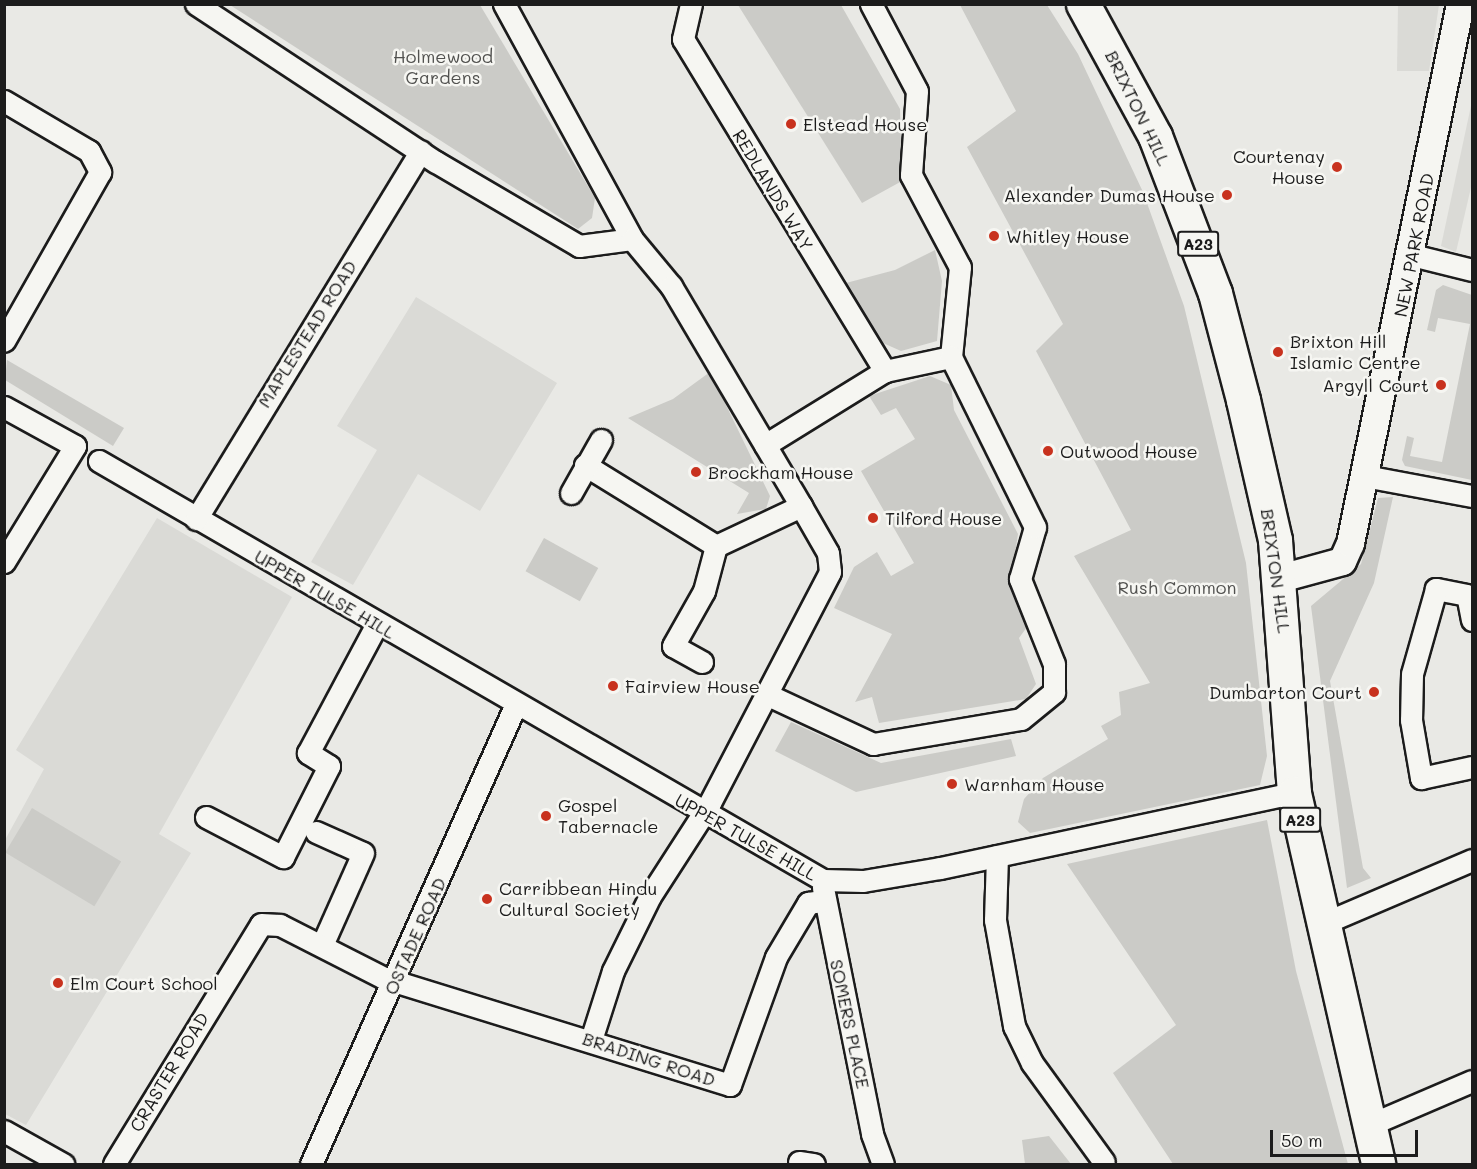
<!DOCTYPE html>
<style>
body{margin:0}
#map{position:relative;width:1477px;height:1169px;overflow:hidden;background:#e9e9e5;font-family:Mali,sans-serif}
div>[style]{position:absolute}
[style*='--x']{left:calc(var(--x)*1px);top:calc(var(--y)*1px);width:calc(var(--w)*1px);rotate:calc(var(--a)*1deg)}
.built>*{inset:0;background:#dadad6}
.green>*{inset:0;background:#cbcbc7;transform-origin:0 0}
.roads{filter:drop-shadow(2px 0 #1c1c1c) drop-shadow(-2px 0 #1c1c1c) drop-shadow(0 2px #1c1c1c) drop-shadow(0 -2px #1c1c1c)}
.minor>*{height:21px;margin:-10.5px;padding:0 10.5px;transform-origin:10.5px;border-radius:10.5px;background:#f6f6f2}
.tertiary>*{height:27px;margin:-13.5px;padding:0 13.5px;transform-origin:13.5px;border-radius:13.5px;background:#f6f6f2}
.trunk>*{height:33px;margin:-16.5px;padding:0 16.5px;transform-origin:16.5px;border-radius:16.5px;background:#f6f6f2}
.dots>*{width:16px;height:16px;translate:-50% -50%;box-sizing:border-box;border:3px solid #f6f6f2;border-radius:50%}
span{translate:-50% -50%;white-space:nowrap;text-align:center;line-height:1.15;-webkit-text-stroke:5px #f6f6f2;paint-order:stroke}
.shield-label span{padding:2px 4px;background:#f6f6f2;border:2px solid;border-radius:4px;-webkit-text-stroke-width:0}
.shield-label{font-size:16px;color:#1c1c1c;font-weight:700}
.park-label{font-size:18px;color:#51514f}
.street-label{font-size:18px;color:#1c1c1c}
.poi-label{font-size:18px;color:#1c1c1c}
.left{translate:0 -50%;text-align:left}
.right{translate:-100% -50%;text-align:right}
.frame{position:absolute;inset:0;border:6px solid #1c1c1c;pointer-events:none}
.scale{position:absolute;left:1270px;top:1130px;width:148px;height:27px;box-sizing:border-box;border:3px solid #1c1c1c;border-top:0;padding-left:8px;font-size:18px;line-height:21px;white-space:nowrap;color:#1c1c1c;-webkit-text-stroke:4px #f6f6f2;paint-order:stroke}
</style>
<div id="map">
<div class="built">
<i style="clip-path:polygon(1398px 5px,1439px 5px,1429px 71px,1397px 71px)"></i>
<i style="clip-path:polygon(1472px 101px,1472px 183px,1456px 252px,1441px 246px)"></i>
<i style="clip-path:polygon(416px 297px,557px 383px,480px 511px,418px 474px,353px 585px,311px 562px,377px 450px,337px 426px)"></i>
<i style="clip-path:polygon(157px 518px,292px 597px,159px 834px,191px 853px,26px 1125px,5px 1114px,5px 840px,44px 769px,16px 750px)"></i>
</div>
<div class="green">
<i style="clip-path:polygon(230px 5px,480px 5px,595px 198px,592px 218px,578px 229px)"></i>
<i style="clip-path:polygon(738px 5px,841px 5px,900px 109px,902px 181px,862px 203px)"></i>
<i style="clip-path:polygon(960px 5px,1047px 5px,1078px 54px,1143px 192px,1184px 306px,1246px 563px,1267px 756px,1260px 785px,1030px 833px,1018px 822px,1024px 799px,1043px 778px,1108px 739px,1101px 726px,1121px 715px,1119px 692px,1150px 683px,1074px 556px,1131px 530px,1036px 351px,1063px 324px,967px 147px,1016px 111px)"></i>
<i style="clip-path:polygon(935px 250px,942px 281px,937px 341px,901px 351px,883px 343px,846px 283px,895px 270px)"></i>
<i style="clip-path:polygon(1443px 285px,1472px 295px,1472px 480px,1405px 466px,1402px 460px,1407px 436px,1414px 438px,1410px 456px,1442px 462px,1470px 324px,1438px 318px,1435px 332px,1427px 330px,1436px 290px)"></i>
<i style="clip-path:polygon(7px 360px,124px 428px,113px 446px,5px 380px)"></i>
<i style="clip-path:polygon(710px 372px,770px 496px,766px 509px,737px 514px,749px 493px,628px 418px,673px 399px)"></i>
<i style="clip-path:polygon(930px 376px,951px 385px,954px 410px,1018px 534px,1010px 587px,1027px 627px,1019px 638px,1036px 684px,1026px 699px,879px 723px,872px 697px,855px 702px,892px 634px,834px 608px,854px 567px,877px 552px,891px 576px,914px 563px,861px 471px,915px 439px,896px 408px,881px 415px,869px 396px)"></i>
<i style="clip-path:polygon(1393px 497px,1374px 583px,1330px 681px,1363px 868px,1371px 878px,1347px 888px,1311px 606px,1361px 564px,1378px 498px)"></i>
<i style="left:544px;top:538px;width:62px;height:38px;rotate:29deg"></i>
<i style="clip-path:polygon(791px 722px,881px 763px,1011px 739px,1016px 756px,856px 792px,775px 751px)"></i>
<i style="left:32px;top:808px;width:104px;height:52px;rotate:31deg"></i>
<i style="clip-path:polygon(1267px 820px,1296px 971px,1348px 1164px,1173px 1164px,1113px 1073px,1176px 1025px,1067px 864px)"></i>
<i style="clip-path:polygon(1049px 1136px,1071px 1164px,1025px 1164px,1022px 1140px)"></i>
</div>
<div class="roads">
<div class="minor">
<i style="--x:196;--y:4;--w:287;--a:33.4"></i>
<i style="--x:436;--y:162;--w:166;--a:30.4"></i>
<i style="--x:579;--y:246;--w:53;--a:-7.5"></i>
<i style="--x:504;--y:4;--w:268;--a:61.4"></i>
<i style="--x:632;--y:239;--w:61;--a:50.3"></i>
<i style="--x:671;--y:286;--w:256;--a:59.4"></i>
<i style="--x:801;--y:506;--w:54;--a:60.1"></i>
<i style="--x:828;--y:553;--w:19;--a:84"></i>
<i style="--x:830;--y:572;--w:260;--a:117.5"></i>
<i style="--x:710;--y:803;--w:111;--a:122.8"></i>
<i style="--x:650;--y:896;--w:84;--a:116.3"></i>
<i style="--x:613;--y:971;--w:72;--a:107.7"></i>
<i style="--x:691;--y:4;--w:36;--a:103"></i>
<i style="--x:683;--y:39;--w:389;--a:58.7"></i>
<i style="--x:871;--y:4;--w:98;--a:62.1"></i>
<i style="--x:917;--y:91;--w:84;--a:94.1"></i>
<i style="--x:911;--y:175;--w:104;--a:62"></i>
<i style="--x:960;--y:267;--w:90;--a:95.7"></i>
<i style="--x:4;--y:101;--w:99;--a:30.5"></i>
<i style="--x:89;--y:151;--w:24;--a:62"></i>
<i style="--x:100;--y:172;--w:194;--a:119.6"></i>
<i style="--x:1412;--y:255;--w:62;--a:14"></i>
<i style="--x:4;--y:407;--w:81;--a:28.8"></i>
<i style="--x:75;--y:446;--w:136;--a:121.5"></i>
<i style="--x:765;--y:445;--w:141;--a:-31.7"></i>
<i style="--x:885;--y:371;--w:67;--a:-12"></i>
<i style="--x:99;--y:461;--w:837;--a:30.06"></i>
<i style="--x:823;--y:880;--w:40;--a:1.4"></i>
<i style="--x:863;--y:881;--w:78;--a:-9.6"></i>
<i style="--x:940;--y:868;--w:362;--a:-12"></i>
<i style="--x:585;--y:465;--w:154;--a:31.7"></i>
<i style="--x:716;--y:546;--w:94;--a:-25.2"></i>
<i style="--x:1365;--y:476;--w:109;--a:10.6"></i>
<i style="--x:571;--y:493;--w:61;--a:-60.5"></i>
<i style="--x:196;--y:519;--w:431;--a:-58.6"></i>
<i style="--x:1472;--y:620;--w:25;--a:-101"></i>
<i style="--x:1467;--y:595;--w:32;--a:-169"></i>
<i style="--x:1436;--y:589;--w:88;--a:105.8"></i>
<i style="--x:1412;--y:674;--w:46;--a:91.2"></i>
<i style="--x:1411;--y:720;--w:59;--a:80.2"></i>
<i style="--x:1421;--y:778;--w:52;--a:-12.2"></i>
<i style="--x:702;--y:662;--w:33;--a:-151"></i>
<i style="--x:673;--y:646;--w:63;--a:-60.6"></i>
<i style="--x:704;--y:591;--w:47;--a:-75.1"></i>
<i style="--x:768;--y:695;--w:116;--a:25"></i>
<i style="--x:873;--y:744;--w:150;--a:-9.6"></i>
<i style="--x:1021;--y:719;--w:43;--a:-39.3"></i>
<i style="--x:1054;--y:692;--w:28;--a:-90"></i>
<i style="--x:1054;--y:664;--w:92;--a:-111.8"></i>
<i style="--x:1020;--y:579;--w:54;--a:-73.9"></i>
<i style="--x:1035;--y:527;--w:190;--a:-116.3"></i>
<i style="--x:206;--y:817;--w:87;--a:27.5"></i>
<i style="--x:283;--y:857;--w:102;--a:-63.2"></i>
<i style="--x:329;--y:766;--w:25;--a:-148"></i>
<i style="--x:308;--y:753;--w:146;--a:-61.9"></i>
<i style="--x:316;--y:832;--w:51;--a:24.1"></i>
<i style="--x:363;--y:853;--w:101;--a:114"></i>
<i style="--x:997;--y:856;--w:64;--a:91.8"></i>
<i style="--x:995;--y:920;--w:108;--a:79.8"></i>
<i style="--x:1014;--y:1026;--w:41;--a:64.1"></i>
<i style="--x:1032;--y:1063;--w:122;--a:54"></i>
<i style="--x:823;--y:888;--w:251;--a:78.7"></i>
<i style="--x:872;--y:1134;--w:32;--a:70"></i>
<i style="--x:1322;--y:924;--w:163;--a:-23.1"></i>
<i style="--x:1367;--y:1126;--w:114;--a:-23.2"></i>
<i style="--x:4;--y:1131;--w:68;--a:29.2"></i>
<i style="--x:799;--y:1162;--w:15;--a:8"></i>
<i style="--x:114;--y:1164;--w:281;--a:-58.5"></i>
<i style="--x:261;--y:924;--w:19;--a:3"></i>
<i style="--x:280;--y:925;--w:117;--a:27"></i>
<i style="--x:384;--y:978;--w:362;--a:17.2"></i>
<i style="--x:730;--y:1085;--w:136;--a:-70.2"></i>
<i style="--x:776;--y:957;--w:63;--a:-59.3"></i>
<i style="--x:808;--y:903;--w:15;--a:-8"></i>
<i style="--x:311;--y:1164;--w:501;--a:-65.99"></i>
</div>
<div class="tertiary">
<i style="--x:1280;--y:578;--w:64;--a:-15.3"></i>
<i style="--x:1342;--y:561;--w:20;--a:-66"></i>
<i style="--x:1350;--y:543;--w:550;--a:-78.47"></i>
</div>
<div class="trunk">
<i style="--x:1083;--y:4;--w:150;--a:61.4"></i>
<i style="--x:1155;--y:136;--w:168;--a:69.1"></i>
<i style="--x:1215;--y:293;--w:111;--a:75.3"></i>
<i style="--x:1243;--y:400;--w:144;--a:77.1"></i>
<i style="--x:1275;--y:540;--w:254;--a:85.7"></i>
<i style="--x:1294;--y:793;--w:380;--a:77.2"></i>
</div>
</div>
<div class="dots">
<i style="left:791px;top:124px;background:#c8321e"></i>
<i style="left:1337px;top:167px;background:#c8321e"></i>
<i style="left:1227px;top:195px;background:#c8321e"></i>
<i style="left:994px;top:236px;background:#c8321e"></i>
<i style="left:1278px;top:352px;background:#c8321e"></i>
<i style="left:1441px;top:385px;background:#c8321e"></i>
<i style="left:1048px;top:451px;background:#c8321e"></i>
<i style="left:696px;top:472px;background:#c8321e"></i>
<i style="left:873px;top:518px;background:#c8321e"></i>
<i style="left:613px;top:686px;background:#c8321e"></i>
<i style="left:1374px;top:692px;background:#c8321e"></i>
<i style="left:952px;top:784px;background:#c8321e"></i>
<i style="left:546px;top:816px;background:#c8321e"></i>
<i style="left:487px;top:899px;background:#c8321e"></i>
<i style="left:58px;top:983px;background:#c8321e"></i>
</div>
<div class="shield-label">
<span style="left:1198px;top:244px">A23</span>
<span style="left:1300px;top:820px">A23</span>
</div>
<div class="park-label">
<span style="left:443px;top:67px">Holmewood<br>Gardens</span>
<span style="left:1177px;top:587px">Rush Common</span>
</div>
<div class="street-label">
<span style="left:1138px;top:108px;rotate:64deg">BRIXTON HILL</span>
<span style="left:773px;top:190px;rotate:59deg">REDLANDS WAY</span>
<span style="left:1414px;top:245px;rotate:-79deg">NEW PARK ROAD</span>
<span style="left:307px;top:334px;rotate:-58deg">MAPLESTEAD ROAD</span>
<span style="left:1276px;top:571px;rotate:82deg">BRIXTON HILL</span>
<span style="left:325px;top:594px;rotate:30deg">UPPER TULSE HILL</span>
<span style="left:746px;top:837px;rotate:29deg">UPPER TULSE HILL</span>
<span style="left:415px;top:936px;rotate:-66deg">OSTADE ROAD</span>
<span style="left:850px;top:1024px;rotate:78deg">SOMERS PLACE</span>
<span style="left:649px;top:1059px;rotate:18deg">BRADING ROAD</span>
<span style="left:169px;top:1072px;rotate:-59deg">CRASTER ROAD</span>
</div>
<div class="poi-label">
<span class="left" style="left:803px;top:124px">Elstead House</span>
<span class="right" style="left:1325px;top:167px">Courtenay<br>House</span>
<span class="right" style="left:1215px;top:195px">Alexander Dumas House</span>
<span class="left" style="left:1006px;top:236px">Whitley House</span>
<span class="left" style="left:1290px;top:352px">Brixton Hill<br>Islamic Centre</span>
<span class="right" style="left:1429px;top:385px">Argyll Court</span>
<span class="left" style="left:1060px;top:451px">Outwood House</span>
<span class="left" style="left:708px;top:472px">Brockham House</span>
<span class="left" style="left:885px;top:518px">Tilford House</span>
<span class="left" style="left:625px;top:686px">Fairview House</span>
<span class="right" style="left:1362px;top:692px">Dumbarton Court</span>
<span class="left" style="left:964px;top:784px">Warnham House</span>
<span class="left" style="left:558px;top:816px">Gospel<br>Tabernacle</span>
<span class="left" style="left:499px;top:899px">Carribbean Hindu<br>Cultural Society</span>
<span class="left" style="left:70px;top:983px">Elm Court School</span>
</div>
<div class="frame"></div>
<div class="scale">50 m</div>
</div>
